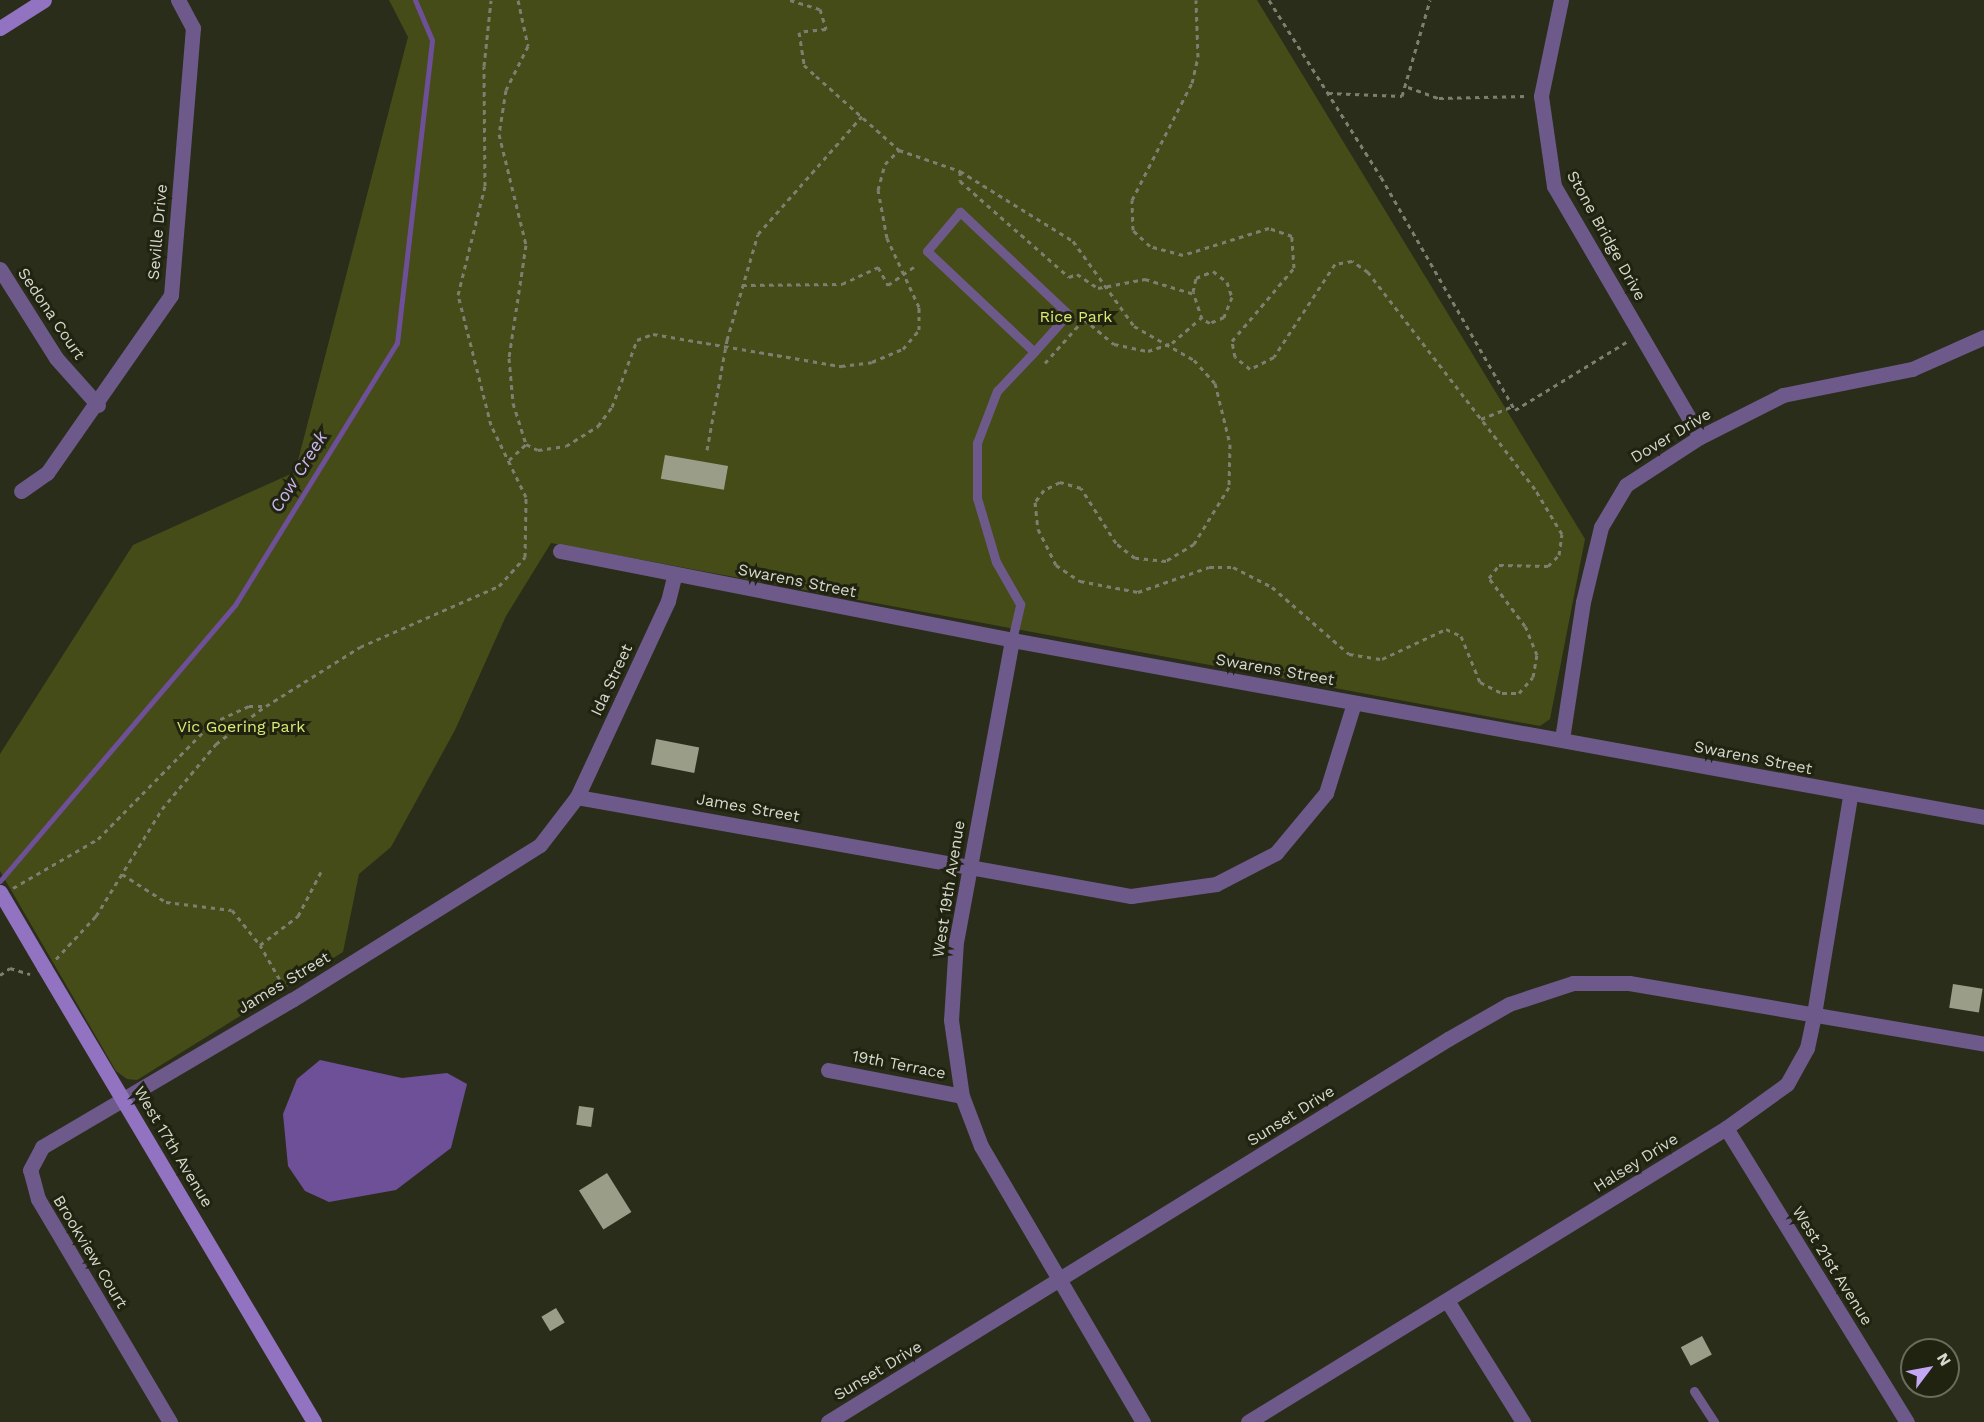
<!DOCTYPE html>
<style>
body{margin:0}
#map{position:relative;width:1984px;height:1422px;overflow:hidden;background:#2b2d1b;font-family:"Work Sans",sans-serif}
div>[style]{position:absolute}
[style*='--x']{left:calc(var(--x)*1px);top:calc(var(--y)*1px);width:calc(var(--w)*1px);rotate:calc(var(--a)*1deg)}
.green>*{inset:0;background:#464c17}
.water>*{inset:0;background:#6e5098}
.stream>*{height:5px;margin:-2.5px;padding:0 2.5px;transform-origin:2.5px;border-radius:2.5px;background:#6e5098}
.building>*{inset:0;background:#9a9e88;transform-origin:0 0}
.path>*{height:3px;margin-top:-1.5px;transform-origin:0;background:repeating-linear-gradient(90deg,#7d7f70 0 4.5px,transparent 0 9px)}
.lane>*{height:9px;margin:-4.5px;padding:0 4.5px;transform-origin:4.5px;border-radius:4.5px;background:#6d5a8b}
.street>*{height:15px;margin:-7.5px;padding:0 7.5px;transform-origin:7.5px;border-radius:7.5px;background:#6d5a8b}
.secondary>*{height:15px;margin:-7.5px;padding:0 7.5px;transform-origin:7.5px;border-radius:7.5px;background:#9273c1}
.secondary-bridge>*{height:15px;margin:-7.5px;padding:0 7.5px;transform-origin:7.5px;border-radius:7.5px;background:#9273c1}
span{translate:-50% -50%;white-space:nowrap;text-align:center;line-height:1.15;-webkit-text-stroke:6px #212311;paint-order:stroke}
.street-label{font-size:16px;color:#d6d8cd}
.park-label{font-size:16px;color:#dcea73}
.water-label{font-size:18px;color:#cbb5f1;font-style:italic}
.north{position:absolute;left:1900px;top:1338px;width:60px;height:60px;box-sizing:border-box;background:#212311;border:2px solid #696b5c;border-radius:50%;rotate:58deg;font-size:16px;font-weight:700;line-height:24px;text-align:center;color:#d6d8cd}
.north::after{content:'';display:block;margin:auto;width:21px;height:27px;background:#c3a7f2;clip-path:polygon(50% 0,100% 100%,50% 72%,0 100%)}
</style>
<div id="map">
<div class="green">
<i style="clip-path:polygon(389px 0,1257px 0,1585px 539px,1550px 719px,1540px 726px,551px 543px,506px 616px,455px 730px,391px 847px,359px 874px,343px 952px,137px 1080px,127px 1079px,116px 1071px,0 871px,0 754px,133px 545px,295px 472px,408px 37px)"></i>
</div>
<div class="water">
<i style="clip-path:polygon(320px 1060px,402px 1078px,447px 1073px,467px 1084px,451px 1148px,396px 1190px,329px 1202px,305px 1191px,288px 1166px,283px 1114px,297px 1079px)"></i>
</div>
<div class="stream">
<i style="--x:0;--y:881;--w:362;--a:-49.6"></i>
<i style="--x:235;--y:605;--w:308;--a:-58.3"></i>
<i style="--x:397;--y:343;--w:305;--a:-83.4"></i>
<i style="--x:432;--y:40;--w:43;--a:-113"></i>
</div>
<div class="building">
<i style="left:665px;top:455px;width:64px;height:24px;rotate:10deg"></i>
<i style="left:656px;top:739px;width:44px;height:26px;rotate:11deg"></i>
<i style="left:1953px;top:984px;width:30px;height:24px;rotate:9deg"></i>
<i style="left:579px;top:1106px;width:15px;height:19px;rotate:8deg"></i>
<i style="left:607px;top:1173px;width:46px;height:33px;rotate:58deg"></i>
<i style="left:556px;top:1308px;width:17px;height:17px;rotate:59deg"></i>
<i style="left:1702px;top:1336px;width:21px;height:24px;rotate:62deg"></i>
</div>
<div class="path">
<i style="--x:518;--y:0;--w:47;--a:77.7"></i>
<i style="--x:528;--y:46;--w:49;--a:116.6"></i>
<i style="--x:506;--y:90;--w:45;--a:99"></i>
<i style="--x:499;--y:134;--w:114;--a:76.3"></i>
<i style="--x:526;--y:245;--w:114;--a:98.6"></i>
<i style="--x:509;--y:358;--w:45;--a:84.9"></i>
<i style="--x:513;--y:403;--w:43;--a:72.4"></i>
<i style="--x:526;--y:444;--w:13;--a:27"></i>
<i style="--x:538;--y:450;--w:28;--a:-8"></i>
<i style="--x:566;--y:446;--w:38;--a:-32"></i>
<i style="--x:598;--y:426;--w:24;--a:-54"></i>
<i style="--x:612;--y:407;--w:72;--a:-69.5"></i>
<i style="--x:637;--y:340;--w:17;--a:-21"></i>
<i style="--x:653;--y:334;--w:191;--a:9.7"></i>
<i style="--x:841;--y:366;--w:31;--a:-7"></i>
<i style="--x:872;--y:362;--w:34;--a:-23"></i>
<i style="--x:903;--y:349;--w:25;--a:-50"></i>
<i style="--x:919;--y:330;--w:23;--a:-90"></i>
<i style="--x:919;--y:307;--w:76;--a:-114.9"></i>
<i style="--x:887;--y:238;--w:49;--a:-100.6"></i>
<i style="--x:878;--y:190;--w:27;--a:-75"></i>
<i style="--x:885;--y:164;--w:20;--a:-45"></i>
<i style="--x:790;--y:0;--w:31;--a:17"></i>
<i style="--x:820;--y:9;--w:21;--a:73"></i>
<i style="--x:826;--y:29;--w:27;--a:174"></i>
<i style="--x:799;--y:32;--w:33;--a:81"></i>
<i style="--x:804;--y:65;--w:16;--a:43"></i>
<i style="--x:816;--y:76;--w:111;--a:41.7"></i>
<i style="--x:899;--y:150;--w:65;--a:19"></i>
<i style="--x:960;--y:171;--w:133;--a:31.8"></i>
<i style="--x:1073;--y:241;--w:105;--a:54.3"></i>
<i style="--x:1134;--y:326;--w:69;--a:29.5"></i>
<i style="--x:1194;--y:360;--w:31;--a:48"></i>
<i style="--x:1215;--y:383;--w:63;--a:76.2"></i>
<i style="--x:1230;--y:444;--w:43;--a:91.3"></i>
<i style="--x:1229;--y:487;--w:67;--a:121.6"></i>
<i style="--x:1194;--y:544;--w:33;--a:149"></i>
<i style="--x:1166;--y:561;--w:31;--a:-174"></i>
<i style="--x:1135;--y:558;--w:24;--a:-142"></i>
<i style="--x:1116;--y:543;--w:65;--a:-122.5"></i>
<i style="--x:1081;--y:488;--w:22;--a:-164"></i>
<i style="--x:1060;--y:482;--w:18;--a:153"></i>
<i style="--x:1044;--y:490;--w:15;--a:127"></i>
<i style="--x:1035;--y:502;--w:27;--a:84"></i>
<i style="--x:1038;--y:529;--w:40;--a:63.4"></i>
<i style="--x:1056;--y:565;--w:29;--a:34"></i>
<i style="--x:1080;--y:581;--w:59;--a:10.7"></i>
<i style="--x:1138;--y:592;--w:75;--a:-19.4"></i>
<i style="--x:1209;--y:567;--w:24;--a:0"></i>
<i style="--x:1233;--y:567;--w:44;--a:27.1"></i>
<i style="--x:1272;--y:587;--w:102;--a:41"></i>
<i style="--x:1349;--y:654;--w:33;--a:9"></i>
<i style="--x:1382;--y:659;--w:71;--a:-25.1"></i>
<i style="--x:1446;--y:629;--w:17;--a:25"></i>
<i style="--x:1461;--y:636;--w:50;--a:67.6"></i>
<i style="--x:1480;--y:682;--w:25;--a:27"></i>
<i style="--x:1502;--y:693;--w:17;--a:0"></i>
<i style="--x:1519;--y:693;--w:21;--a:-49"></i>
<i style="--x:1533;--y:677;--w:22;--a:-80"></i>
<i style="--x:1537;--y:655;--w:31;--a:-112"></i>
<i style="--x:1525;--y:626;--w:60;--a:-126.9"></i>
<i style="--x:1489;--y:578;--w:16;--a:-52"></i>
<i style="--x:1499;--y:565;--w:49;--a:1.2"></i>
<i style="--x:1548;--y:566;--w:16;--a:-45"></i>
<i style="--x:1559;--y:555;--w:21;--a:-82"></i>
<i style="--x:1562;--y:534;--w:52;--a:-121"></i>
<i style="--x:1535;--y:489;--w:274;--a:-127.6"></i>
<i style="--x:1368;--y:272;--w:19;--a:-145"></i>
<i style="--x:1352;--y:261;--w:17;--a:170"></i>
<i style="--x:1335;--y:264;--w:111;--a:123.3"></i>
<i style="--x:1274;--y:357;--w:27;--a:153"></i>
<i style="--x:1250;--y:369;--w:19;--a:-141"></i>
<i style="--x:1235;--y:357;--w:16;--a:-101"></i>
<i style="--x:1232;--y:341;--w:96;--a:-49.7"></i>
<i style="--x:1294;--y:268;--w:32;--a:-94"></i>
<i style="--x:1292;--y:236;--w:24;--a:-161"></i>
<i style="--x:1269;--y:228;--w:90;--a:162.6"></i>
<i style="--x:1183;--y:255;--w:34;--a:-165"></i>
<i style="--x:1150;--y:246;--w:23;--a:-137"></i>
<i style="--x:1133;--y:230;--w:30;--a:-92"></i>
<i style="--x:1132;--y:200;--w:131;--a:-62.9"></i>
<i style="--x:1192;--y:83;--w:27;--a:-77"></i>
<i style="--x:1198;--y:57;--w:57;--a:-92"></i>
<i style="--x:1269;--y:0;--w:209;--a:57.7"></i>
<i style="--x:1381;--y:177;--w:269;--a:60.1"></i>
<i style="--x:1515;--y:410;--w:132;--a:-31.4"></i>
<i style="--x:1408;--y:87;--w:33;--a:20"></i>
<i style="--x:1439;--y:98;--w:88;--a:-1.3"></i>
<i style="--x:1328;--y:93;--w:74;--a:2.3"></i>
<i style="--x:1402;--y:96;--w:100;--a:-73.7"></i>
<i style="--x:960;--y:171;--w:10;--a:90"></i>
<i style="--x:960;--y:181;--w:145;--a:41.4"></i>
<i style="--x:1069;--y:277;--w:9;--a:-21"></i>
<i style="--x:1077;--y:274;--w:25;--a:34"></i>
<i style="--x:1098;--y:288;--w:48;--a:-10.8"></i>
<i style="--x:1145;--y:279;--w:51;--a:17"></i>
<i style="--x:1213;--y:271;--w:18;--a:38"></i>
<i style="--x:1227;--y:282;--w:16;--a:72"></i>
<i style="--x:1232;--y:297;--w:22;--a:112"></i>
<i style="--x:1224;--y:317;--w:15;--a:157"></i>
<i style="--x:1210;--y:323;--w:9;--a:-153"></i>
<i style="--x:1202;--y:319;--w:28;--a:-108"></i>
<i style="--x:1193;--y:292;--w:14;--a:-78"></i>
<i style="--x:1196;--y:278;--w:18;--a:-22"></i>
<i style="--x:742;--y:285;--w:100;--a:-0.6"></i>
<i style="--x:842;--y:284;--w:40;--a:-25"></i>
<i style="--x:878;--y:267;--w:21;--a:61"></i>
<i style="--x:888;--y:285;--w:32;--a:-35"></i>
<i style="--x:1045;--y:363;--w:59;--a:-48.4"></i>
<i style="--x:1084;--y:319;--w:39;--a:40"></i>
<i style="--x:1114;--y:344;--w:35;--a:12"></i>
<i style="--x:1148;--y:351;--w:25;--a:-18"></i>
<i style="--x:1172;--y:343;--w:38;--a:-41"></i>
<i style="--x:1481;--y:419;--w:35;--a:-22"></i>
<i style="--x:707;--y:450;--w:112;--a:-79.7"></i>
<i style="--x:727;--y:340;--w:110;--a:-73.7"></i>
<i style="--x:758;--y:234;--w:157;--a:-48.6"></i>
<i style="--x:509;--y:460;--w:23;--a:-43"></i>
<i style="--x:122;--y:874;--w:52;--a:32.5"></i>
<i style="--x:166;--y:902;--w:66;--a:6.9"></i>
<i style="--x:232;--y:910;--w:45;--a:51.3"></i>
<i style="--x:13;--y:888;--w:98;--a:-30"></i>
<i style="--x:98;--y:839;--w:163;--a:-45.5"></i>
<i style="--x:212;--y:723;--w:41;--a:-24.7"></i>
<i style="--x:249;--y:706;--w:17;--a:0"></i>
<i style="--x:266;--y:706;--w:111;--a:-32.1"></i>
<i style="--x:360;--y:647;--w:152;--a:-23.7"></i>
<i style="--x:499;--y:586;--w:39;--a:-48"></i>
<i style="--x:525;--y:557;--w:60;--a:-89"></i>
<i style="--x:526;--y:497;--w:80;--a:-115.9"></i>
<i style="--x:491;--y:425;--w:134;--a:-104.2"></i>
<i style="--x:458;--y:295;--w:112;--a:-76.1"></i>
<i style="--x:485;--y:186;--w:120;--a:-90.5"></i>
<i style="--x:484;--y:66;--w:66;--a:-83.9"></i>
<i style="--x:56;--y:959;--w:59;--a:-47.1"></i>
<i style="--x:96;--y:916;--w:126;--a:-58.3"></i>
<i style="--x:162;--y:809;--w:85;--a:-50.3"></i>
<i style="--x:216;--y:744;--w:61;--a:-37.6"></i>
<i style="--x:0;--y:975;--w:12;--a:-35"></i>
<i style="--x:10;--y:968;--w:21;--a:17"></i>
<i style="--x:284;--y:987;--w:48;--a:-119.7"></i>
<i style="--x:260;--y:945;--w:48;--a:-37.3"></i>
<i style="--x:298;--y:916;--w:54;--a:-62.5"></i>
</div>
<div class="lane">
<i style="--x:1012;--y:640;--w:37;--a:-77"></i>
<i style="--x:1020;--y:604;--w:48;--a:-119.7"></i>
<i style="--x:996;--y:562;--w:67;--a:-106.5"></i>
<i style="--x:977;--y:498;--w:55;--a:-90"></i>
<i style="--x:977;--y:443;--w:56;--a:-69"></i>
<i style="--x:997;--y:391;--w:54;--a:-46.5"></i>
<i style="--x:1034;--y:352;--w:51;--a:-48.2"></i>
<i style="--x:1068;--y:314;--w:149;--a:-136.6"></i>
<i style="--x:960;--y:212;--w:51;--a:130.2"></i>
<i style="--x:927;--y:251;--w:147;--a:43.3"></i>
<i style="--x:1694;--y:1391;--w:37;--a:57"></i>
</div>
<div class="street">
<i style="--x:1561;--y:0;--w:98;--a:101.8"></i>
<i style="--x:1541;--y:96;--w:91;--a:81.8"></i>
<i style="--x:1554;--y:186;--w:290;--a:59.8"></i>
<i style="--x:0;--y:269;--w:105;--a:57.8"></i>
<i style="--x:56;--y:358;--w:63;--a:48.2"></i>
<i style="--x:21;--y:491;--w:32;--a:-35"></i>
<i style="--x:47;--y:473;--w:217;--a:-55.1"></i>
<i style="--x:171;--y:295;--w:268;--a:-85.3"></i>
<i style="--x:193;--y:28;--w:32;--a:-118"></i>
<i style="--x:560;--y:551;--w:461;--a:11.1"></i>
<i style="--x:1012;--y:640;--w:988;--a:10.32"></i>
<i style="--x:1012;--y:640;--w:306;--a:100.5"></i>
<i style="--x:956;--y:941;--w:79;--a:93.6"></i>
<i style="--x:951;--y:1020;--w:77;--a:81.8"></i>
<i style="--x:962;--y:1096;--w:53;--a:69.2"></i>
<i style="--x:981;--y:1146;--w:320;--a:59.6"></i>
<i style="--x:1562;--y:739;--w:139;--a:-81.3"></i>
<i style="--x:1583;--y:602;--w:77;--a:-76.5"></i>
<i style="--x:1601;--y:527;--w:49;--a:-59.2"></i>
<i style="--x:1626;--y:485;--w:88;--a:-33"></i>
<i style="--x:1700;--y:437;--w:93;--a:-26.8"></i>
<i style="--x:1783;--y:395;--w:132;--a:-11.4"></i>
<i style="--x:1912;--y:369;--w:79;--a:-24"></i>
<i style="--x:577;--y:797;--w:563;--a:10.13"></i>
<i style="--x:1131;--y:896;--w:86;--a:-8"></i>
<i style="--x:1216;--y:884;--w:68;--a:-27.3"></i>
<i style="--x:1276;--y:853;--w:78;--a:-50.2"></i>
<i style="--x:1326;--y:793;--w:94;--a:-72.7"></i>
<i style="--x:828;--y:1070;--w:136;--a:11"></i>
<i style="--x:1726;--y:1128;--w:345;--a:58.4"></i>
<i style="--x:1448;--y:1302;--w:142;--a:58"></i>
<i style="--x:170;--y:1422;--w:259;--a:-120.6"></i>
<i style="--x:38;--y:1199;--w:30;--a:-105"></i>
<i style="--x:30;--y:1170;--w:26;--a:-62"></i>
<i style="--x:42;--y:1147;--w:290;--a:-30.5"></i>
<i style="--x:292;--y:1000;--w:292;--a:-32"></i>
<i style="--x:540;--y:845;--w:61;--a:-52.4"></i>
<i style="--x:577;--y:797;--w:216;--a:-65.1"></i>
<i style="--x:668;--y:601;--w:25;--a:-76"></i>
<i style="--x:828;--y:1422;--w:729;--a:-31.71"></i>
<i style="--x:1448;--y:1039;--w:70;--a:-29.8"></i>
<i style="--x:1509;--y:1004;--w:67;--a:-18.2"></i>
<i style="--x:1573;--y:983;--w:56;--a:0"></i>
<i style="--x:1629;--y:983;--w:360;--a:9.7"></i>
<i style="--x:1248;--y:1422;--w:561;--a:-31.59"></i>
<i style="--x:1726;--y:1128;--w:75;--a:-35.8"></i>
<i style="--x:1787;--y:1084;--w:41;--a:-60.9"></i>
<i style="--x:1807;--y:1048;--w:35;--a:-78"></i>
<i style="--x:1814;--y:1014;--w:221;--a:-80.6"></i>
</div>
<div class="secondary">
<i style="--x:0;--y:28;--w:52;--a:-32.5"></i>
<i style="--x:44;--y:967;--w:529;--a:59.31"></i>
</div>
<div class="secondary-bridge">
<i style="--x:0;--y:892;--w:87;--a:59.6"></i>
</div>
<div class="street-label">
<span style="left:158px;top:232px;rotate:-85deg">Seville Drive</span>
<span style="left:1606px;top:236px;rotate:61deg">Stone Bridge Drive</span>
<span style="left:51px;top:314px;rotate:56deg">Sedona Court</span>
<span style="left:1671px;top:436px;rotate:-31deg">Dover Drive</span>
<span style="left:797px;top:581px;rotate:11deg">Swarens Street</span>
<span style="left:1275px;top:670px;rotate:10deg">Swarens Street</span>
<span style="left:612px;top:680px;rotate:-65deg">Ida Street</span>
<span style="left:1753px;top:758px;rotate:11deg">Swarens Street</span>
<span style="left:748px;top:808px;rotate:10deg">James Street</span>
<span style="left:949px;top:889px;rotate:-81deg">West 19th Avenue</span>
<span style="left:284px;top:983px;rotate:-31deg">James Street</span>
<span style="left:899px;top:1065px;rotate:11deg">19th Terrace</span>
<span style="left:1291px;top:1116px;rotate:-32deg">Sunset Drive</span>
<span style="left:173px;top:1147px;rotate:59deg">West 17th Avenue</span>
<span style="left:1636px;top:1163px;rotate:-32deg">Halsey Drive</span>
<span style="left:90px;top:1252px;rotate:59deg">Brookview Court</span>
<span style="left:1832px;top:1266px;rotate:58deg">West 21st Avenue</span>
<span style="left:878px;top:1371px;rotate:-31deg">Sunset Drive</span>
</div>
<div class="park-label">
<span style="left:1076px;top:317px">Rice Park</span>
<span style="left:241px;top:727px">Vic Goering Park</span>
</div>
<div class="water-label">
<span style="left:299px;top:472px;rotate:-58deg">Cow Creek</span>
</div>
<div class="north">N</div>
</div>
